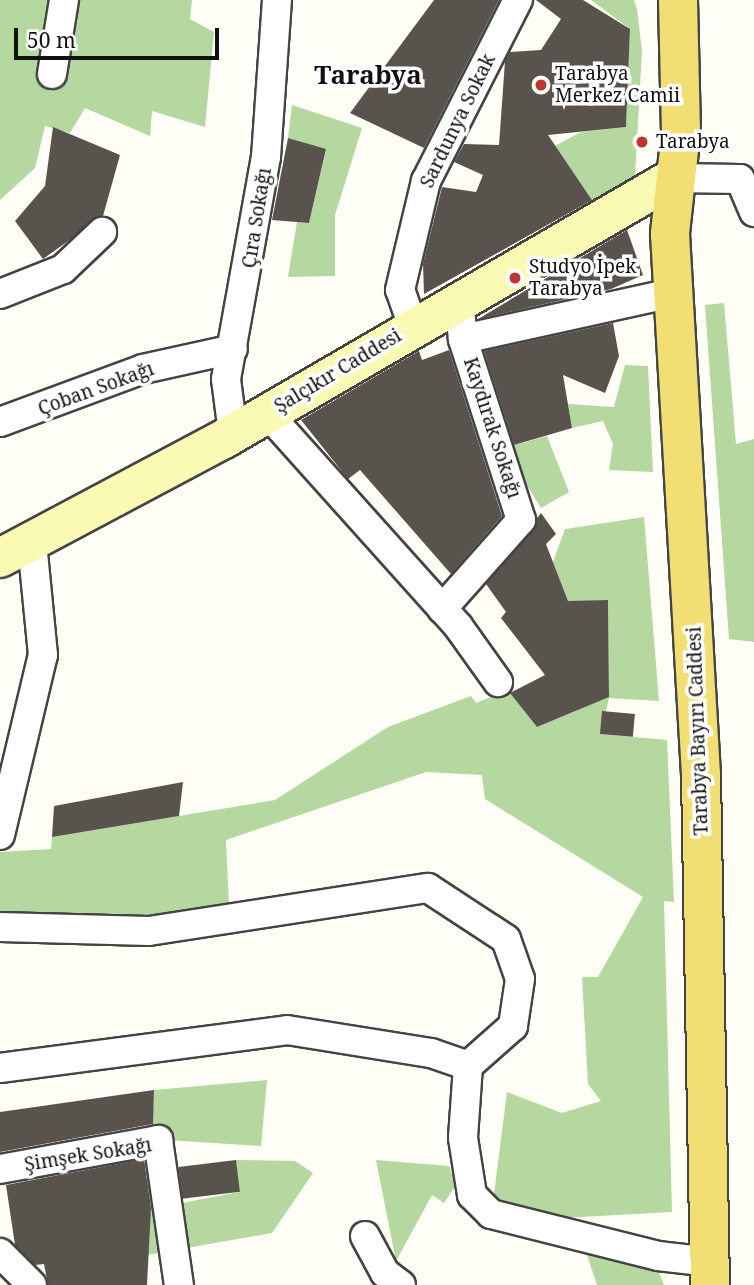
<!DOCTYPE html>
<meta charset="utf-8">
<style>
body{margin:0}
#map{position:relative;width:754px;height:1285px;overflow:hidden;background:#fefef6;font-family:"Noto Serif",serif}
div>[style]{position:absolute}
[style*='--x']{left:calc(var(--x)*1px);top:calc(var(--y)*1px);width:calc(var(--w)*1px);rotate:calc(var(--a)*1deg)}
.forest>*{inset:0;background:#b4d8a0}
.building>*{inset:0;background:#59534e;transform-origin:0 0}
.roads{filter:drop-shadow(2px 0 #444) drop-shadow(-2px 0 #444) drop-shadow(0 2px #444) drop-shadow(0 -2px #444)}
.street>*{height:28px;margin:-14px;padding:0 14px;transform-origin:14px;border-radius:14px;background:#fff}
.secondary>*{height:38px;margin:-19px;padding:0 19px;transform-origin:19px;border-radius:19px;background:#fbfab4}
.primary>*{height:38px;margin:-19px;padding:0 19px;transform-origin:19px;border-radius:19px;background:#f1df73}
.dots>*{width:19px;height:19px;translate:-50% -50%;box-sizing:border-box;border:4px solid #fff;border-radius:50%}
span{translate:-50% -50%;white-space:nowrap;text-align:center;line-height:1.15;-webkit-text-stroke:7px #fff;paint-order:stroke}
.poi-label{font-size:19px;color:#111}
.left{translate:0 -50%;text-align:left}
.street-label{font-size:19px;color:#111}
.district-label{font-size:26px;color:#111;font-weight:700}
.scale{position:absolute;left:14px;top:28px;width:205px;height:32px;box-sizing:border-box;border:4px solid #111;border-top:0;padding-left:9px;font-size:21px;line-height:24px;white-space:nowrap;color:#111;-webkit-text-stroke:5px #fff;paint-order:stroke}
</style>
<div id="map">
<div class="forest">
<i style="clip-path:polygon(0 0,192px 0,190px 19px,214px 32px,205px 127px,152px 111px,150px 136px,85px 108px,70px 133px,45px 126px,35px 168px,0 200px)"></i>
<i style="clip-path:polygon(591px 0,634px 0,637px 9px,642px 51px,634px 193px,563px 234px,559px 221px,593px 201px,555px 146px,581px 132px,626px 127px,630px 29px)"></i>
<i style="clip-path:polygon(292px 105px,362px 128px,335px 215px,335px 276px,288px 277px,297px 222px,309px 223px,326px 150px,288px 138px)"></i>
<i style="clip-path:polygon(724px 303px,736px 444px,754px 439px,754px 642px,729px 639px,705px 305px)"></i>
<i style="clip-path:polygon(625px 365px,648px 366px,653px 472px,609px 470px,613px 444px,603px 421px,572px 428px,568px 404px,614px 407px)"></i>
<i style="clip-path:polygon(547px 436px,569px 492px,541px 508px,504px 448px)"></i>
<i style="clip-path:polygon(evenodd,644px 517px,659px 701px,609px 698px,601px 734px,667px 740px,674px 902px,664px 901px,672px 1212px,544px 1219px,493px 1202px,507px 1092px,562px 1113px,601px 1101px,588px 1084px,582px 977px,598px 977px,643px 897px,485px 799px,482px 775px,426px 772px,226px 840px,229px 905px,140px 918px,0 915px,0 852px,51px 849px,52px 837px,275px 800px,388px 727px,471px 696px,476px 703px,508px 690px,537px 727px,573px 712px,583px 641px,553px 562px,565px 529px,644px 517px,608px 600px,609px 697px,589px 698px,589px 601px,608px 600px)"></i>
<i style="clip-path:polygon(267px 1080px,261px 1146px,152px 1139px,154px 1090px)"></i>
<i style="clip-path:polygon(236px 1160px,295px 1161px,313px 1173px,272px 1233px,147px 1255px,147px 1173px,178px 1169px,182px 1203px,239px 1192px)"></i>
<i style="clip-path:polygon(376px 1160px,449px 1166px,456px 1185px,444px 1203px,432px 1195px,396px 1261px)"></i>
<i style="clip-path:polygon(619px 1231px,657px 1268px,664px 1285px,597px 1285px,584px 1246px)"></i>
</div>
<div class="building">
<i style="clip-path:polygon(434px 0,499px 0,424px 148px,350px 113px)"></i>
<i style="clip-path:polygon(536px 0,583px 0,630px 29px,626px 127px,548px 135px,592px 200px,424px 294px,423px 264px,442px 187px,476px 192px,483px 175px,454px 162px,464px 144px,499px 145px,505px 61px,510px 52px,541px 50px,561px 19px)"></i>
<i style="clip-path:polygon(53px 127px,120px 155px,103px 216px,43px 259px,15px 221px,45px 186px)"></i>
<i style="clip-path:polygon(288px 138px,326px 149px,309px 223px,272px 220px)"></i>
<i style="clip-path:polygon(627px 230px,643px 275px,611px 289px,478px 319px)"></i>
<i style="clip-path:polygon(613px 323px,619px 356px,605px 393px,563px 375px,572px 428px,514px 445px,484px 351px)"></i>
<i style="clip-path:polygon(449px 350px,502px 516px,451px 574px,360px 470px,348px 479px,301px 420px,419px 351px,422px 360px)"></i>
<i style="clip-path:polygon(541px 513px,556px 534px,546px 544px,568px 601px,608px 600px,609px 697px,537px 727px,510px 693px,545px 675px,501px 618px,506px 612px,486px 584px)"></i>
<i style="left:602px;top:711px;width:33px;height:23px;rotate:5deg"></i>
<i style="clip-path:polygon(183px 782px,179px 816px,52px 837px,54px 806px)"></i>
<i style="clip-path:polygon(154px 1090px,153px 1124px,0 1152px,0 1112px)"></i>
<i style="clip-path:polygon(144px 1159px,151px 1208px,147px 1285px,48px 1285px,44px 1264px,35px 1265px,15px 1245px,6px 1185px)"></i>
<i style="left:236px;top:1160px;width:32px;height:58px;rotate:83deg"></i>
</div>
<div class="roads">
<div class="street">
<i style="--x:52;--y:74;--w:75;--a:-80.8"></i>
<i style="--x:673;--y:178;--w:67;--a:0.9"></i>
<i style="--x:740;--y:179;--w:36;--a:67"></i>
<i style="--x:0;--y:294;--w:68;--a:-21.6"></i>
<i style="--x:63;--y:269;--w:54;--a:-43.5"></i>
<i style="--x:413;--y:327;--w:39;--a:-109"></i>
<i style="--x:400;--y:290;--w:112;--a:-76.6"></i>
<i style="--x:426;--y:181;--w:203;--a:-63.1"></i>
<i style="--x:463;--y:339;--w:214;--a:-12.4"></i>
<i style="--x:267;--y:413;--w:286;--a:48.1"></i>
<i style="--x:458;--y:626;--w:69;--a:54.5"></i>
<i style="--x:0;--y:422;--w:153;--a:-20.3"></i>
<i style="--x:143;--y:369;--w:92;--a:-12.5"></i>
<i style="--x:233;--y:433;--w:54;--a:-97.4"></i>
<i style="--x:226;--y:379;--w:226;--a:-79.8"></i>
<i style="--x:266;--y:157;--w:157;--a:-86"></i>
<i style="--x:442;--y:609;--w:119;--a:-48.4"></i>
<i style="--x:521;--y:520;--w:190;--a:-107.8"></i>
<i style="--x:463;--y:339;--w:38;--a:-96"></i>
<i style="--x:0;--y:835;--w:185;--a:-76.6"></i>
<i style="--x:43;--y:655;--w:113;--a:-95.6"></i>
<i style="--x:0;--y:927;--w:149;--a:1.5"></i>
<i style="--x:149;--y:931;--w:282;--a:-8.8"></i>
<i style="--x:428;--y:888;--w:93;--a:33.2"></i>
<i style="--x:506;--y:939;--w:42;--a:70.7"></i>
<i style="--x:520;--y:979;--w:48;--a:98.5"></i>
<i style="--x:513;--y:1026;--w:60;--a:138.4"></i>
<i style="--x:0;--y:1068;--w:290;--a:-7.5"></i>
<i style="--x:287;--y:1030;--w:146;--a:9.1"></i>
<i style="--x:431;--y:1053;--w:39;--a:19"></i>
<i style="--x:468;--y:1066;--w:72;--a:94"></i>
<i style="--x:463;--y:1138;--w:58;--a:81"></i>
<i style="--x:472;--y:1195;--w:27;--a:45"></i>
<i style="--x:491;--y:1214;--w:172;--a:14.1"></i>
<i style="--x:658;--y:1256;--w:53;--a:6.5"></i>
<i style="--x:0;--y:1169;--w:161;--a:-10.4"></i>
<i style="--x:158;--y:1140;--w:147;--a:81.8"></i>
<i style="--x:365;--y:1236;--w:42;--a:61.6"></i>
<i style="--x:385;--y:1273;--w:20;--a:37"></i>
<i style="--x:0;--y:1253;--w:45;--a:45"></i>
</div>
<div class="secondary">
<i style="--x:0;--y:558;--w:254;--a:-28"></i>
<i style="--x:224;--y:439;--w:519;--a:-30.17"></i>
</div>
<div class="primary">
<i style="--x:678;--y:0;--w:132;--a:88.7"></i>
<i style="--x:681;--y:132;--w:103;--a:96.2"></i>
<i style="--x:670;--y:234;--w:542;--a:86.72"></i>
<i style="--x:701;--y:775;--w:510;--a:88.99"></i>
</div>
</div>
<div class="dots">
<i style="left:541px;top:85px;background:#bb362f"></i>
<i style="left:642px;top:142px;background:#bb362f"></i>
<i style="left:515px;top:278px;background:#bb362f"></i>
</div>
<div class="poi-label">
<span class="left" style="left:555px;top:85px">Tarabya<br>Merkez Camii</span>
<span class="left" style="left:656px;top:142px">Tarabya</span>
<span class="left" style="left:529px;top:278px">Studyo İpek<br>Tarabya</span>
</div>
<div class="street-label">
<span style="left:458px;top:121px;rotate:-64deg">Sardunya Sokak</span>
<span style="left:257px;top:218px;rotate:-81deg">Çıra Sokağı</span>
<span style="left:338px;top:371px;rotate:-31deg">Şalçıkır Caddesi</span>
<span style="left:96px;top:389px;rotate:-20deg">Çoban Sokağı</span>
<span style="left:492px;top:428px;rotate:72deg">Kaydırak Sokağı</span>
<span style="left:698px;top:731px;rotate:-92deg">Tarabya Bayırı Caddesi</span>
<span style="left:88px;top:1155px;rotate:-9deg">Şimşek Sokağı</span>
</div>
<div class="district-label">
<span style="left:368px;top:75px">Tarabya</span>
</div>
<div class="scale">50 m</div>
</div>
